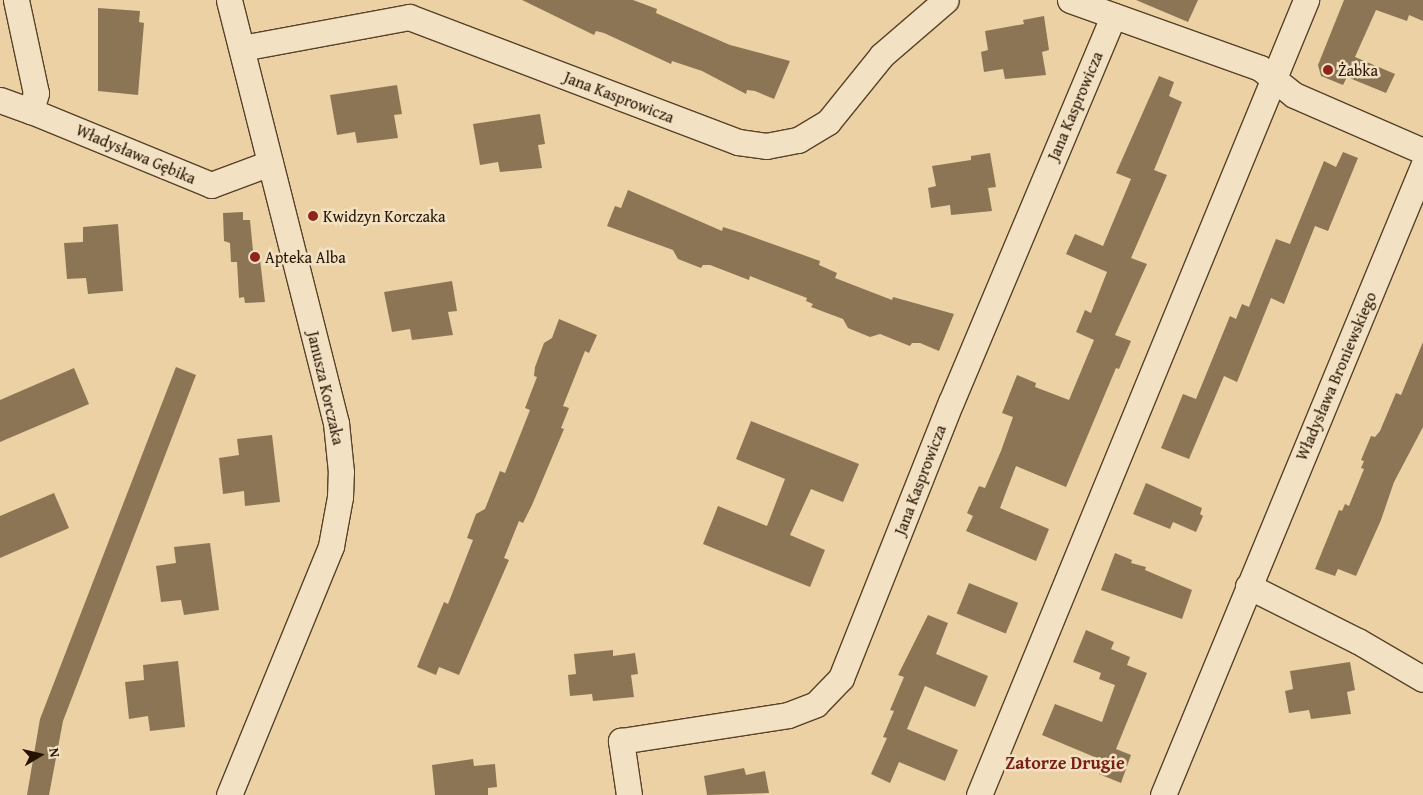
<!DOCTYPE html>
<meta charset="utf-8">
<style>
body{margin:0}
#map{position:relative;width:1423px;height:795px;overflow:hidden;background:#ebd1a3;font-family:"Gentium Book Plus",serif}
div>[style]{position:absolute}
[style*='--x']{left:calc(var(--x)*1px);top:calc(var(--y)*1px);width:calc(var(--w)*1px);rotate:calc(var(--a)*1deg)}
.building>*{inset:0;background:#8c7555;transform-origin:0 0}
.roads{filter:drop-shadow(1px 0 #574229) drop-shadow(-1px 0 #574229) drop-shadow(0 1px #574229) drop-shadow(0 -1px #574229)}
.minor>*{height:25px;margin:-12.5px;padding:0 12.5px;transform-origin:12.5px;border-radius:12.5px;background:#f2e1c3}
.dots>*{width:14px;height:14px;translate:-50% -50%;box-sizing:border-box;border:2px solid #f2e1c3;border-radius:50%}
span{translate:-50% -50%;white-space:nowrap;text-align:center;line-height:1.15;-webkit-text-stroke:5px #f2e1c3;paint-order:stroke}
.poi-label{font-size:16px;color:#261200}
.left{translate:0 -50%;text-align:left}
.street-label{font-size:16px;color:#261200}
.neighbourhood-label{font-size:18px;color:#7a1f14;font-weight:700}
.north{position:absolute;left:15px;top:730px;width:50px;height:50px;-webkit-text-stroke:4px #f2e1c3;paint-order:stroke;rotate:81deg;font-size:14px;font-weight:700;line-height:20px;text-align:center;color:#261200}
.north::after{content:'';display:block;margin:auto;width:18px;height:22px;background:#261200;clip-path:polygon(50% 0,100% 100%,50% 72%,0 100%)}
</style>
<div id="map">
<div class="building">
<i style="clip-path:polygon(522px 0,633px 0,657px 9px,656px 13px,730px 45px,790px 61px,774px 99px,755px 91px,747px 90px,746px 94px,702px 71px,672px 61px,671px 64px,604px 33px,596px 31px,594px 35px)"></i>
<i style="clip-path:polygon(1136px 0,1198px 0,1188px 22px)"></i>
<i style="clip-path:polygon(1344px 0,1423px 0,1423px 21px,1409px 15px,1407px 21px,1376px 10px,1355px 57px,1395px 74px,1386px 93px,1347px 77px,1343px 85px,1321px 76px,1318px 65px)"></i>
<i style="clip-path:polygon(98px 8px,140px 11px,139px 22px,144px 23px,138px 95px,98px 91px)"></i>
<i style="clip-path:polygon(1044px 16px,1049px 50px,1042px 52px,1046px 75px,1005px 79px,1003px 69px,984px 72px,981px 52px,988px 50px,985px 31px,1024px 24px,1023px 20px)"></i>
<i style="clip-path:polygon(1159px 76px,1174px 82px,1169px 96px,1182px 102px,1154px 170px,1167px 175px,1131px 258px,1147px 264px,1115px 335px,1131px 341px,1119px 369px,1116px 368px,1066px 487px,1016px 466px,1000px 508px,1049px 529px,1036px 561px,966px 531px,973px 516px,967px 513px,979px 486px,985px 488px,1001px 451px,1013px 417px,1002px 413px,1017px 375px,1036px 383px,1035px 387px,1069px 400px,1094px 340px,1076px 332px,1085px 310px,1091px 313px,1107px 272px,1066px 254px,1075px 234px,1103px 246px,1131px 179px,1116px 173px)"></i>
<i style="clip-path:polygon(397px 85px,402px 114px,394px 115px,398px 138px,357px 143px,355px 132px,337px 135px,330px 95px)"></i>
<i style="clip-path:polygon(540px 114px,545px 144px,538px 145px,542px 168px,500px 172px,498px 162px,480px 165px,473px 124px)"></i>
<i style="clip-path:polygon(1343px 152px,1358px 158px,1328px 231px,1315px 226px,1284px 304px,1271px 298px,1237px 382px,1224px 376px,1189px 459px,1161px 448px,1183px 394px,1196px 399px,1230px 316px,1236px 319px,1242px 304px,1249px 307px,1276px 239px,1290px 244px,1324px 161px,1336px 167px)"></i>
<i style="clip-path:polygon(990px 153px,996px 187px,988px 188px,992px 211px,951px 215px,950px 205px,931px 208px,928px 188px,936px 186px,932px 166px,971px 160px,971px 156px)"></i>
<i style="clip-path:polygon(628px 190px,722px 231px,723px 227px,742px 233px,820px 261px,819px 265px,837px 273px,835px 278px,892px 300px,893px 297px,954px 314px,939px 351px,920px 343px,912px 343px,910px 346px,880px 334px,870px 337px,848px 328px,843px 319px,811px 307px,813px 304px,806px 301px,807px 298px,750px 276px,749px 280px,710px 265px,703px 265px,701px 268px,678px 259px,673px 250px,607px 226px,615px 206px,621px 208px)"></i>
<i style="clip-path:polygon(243px 212px,243px 220px,250px 220px,253px 251px,259px 251px,265px 302px,245px 303px,244px 297px,239px 298px,237px 262px,231px 262px,230px 243px,224px 241px,223px 213px)"></i>
<i style="clip-path:polygon(118px 224px,123px 291px,88px 294px,86px 278px,67px 279px,64px 243px,83px 242px,83px 227px)"></i>
<i style="clip-path:polygon(452px 281px,457px 311px,448px 312px,453px 335px,412px 340px,410px 329px,392px 332px,384px 292px)"></i>
<i style="clip-path:polygon(559px 319px,597px 335px,589px 353px,585px 351px,563px 406px,569px 408px,561px 428px,564px 429px,532px 505px,523px 523px,519px 521px,504px 558px,509px 560px,459px 675px,439px 667px,436px 675px,417px 667px,444px 602px,448px 604px,473px 540px,467px 538px,476px 514px,485px 509px,500px 471px,505px 473px,530px 410px,525px 408px,537px 377px,534px 376px,535px 367px,544px 343px,552px 338px)"></i>
<i style="clip-path:polygon(1423px 342px,1423px 427px,1394px 482px,1381px 520px,1356px 576px,1338px 569px,1335px 576px,1315px 569px,1339px 510px,1342px 511px,1345px 504px,1349px 506px,1364px 469px,1361px 468px,1364px 461px,1361px 460px,1371px 436px,1375px 437px,1380px 431px,1396px 393px,1401px 395px)"></i>
<i style="clip-path:polygon(176px 367px,196px 375px,63px 721px,49px 795px,27px 795px,40px 719px)"></i>
<i style="clip-path:polygon(74px 368px,89px 404px,0 442px,0 400px)"></i>
<i style="clip-path:polygon(751px 421px,859px 464px,843px 502px,811px 489px,790px 535px,825px 550px,810px 587px,703px 544px,718px 506px,767px 526px,785px 479px,736px 459px)"></i>
<i style="clip-path:polygon(272px 435px,280px 502px,245px 506px,244px 491px,223px 494px,219px 458px,239px 455px,237px 439px)"></i>
<i style="clip-path:polygon(1146px 483px,1202px 508px,1200px 514px,1203px 516px,1196px 532px,1173px 522px,1170px 529px,1133px 514px)"></i>
<i style="clip-path:polygon(54px 493px,69px 528px,0 558px,0 516px)"></i>
<i style="clip-path:polygon(210px 543px,219px 610px,184px 615px,181px 600px,161px 602px,156px 566px,176px 563px,174px 547px)"></i>
<i style="clip-path:polygon(1115px 553px,1132px 560px,1131px 563px,1146px 567px,1145px 570px,1192px 590px,1182px 619px,1101px 590px)"></i>
<i style="left:969px;top:583px;width:53px;height:33px;rotate:22deg"></i>
<i style="clip-path:polygon(928px 615px,948px 623px,936px 654px,988px 676px,975px 707px,925px 686px,907px 729px,958px 750px,945px 781px,899px 762px,890px 783px,871px 774px,887px 738px,883px 737px,894px 711px,890px 710px,904px 677px,898px 675px)"></i>
<i style="clip-path:polygon(1086px 630px,1114px 642px,1111px 649px,1130px 657px,1127px 665px,1147px 673px,1116px 749px,1131px 755px,1121px 783px,1099px 774px,1104px 761px,1042px 735px,1055px 704px,1102px 722px,1115px 685px,1099px 679px,1101px 673px,1073px 662px)"></i>
<i style="clip-path:polygon(613px 650px,613px 656px,635px 653px,638px 674px,631px 675px,634px 697px,593px 701px,592px 694px,570px 696px,568px 675px,576px 674px,574px 654px)"></i>
<i style="clip-path:polygon(178px 661px,185px 727px,150px 731px,148px 716px,129px 719px,125px 682px,144px 680px,143px 665px)"></i>
<i style="clip-path:polygon(1350px 662px,1355px 690px,1347px 692px,1351px 714px,1311px 719px,1309px 710px,1289px 713px,1285px 691px,1293px 689px,1290px 671px)"></i>
<i style="clip-path:polygon(473px 759px,474px 766px,495px 764px,497px 787px,488px 788px,488px 795px,435px 795px,432px 765px)"></i>
<i style="clip-path:polygon(744px 768px,746px 775px,765px 771px,769px 793px,707px 795px,704px 776px)"></i>
</div>
<div class="roads">
<div class="minor">
<i style="--x:16;--y:0;--w:95;--a:77.9"></i>
<i style="--x:36;--y:93;--w:19;--a:106"></i>
<i style="--x:31;--y:111;--w:195;--a:22.3"></i>
<i style="--x:211;--y:185;--w:63;--a:-20.4"></i>
<i style="--x:1070;--y:0;--w:202;--a:19.7"></i>
<i style="--x:1260;--y:68;--w:43;--a:38.5"></i>
<i style="--x:1294;--y:95;--w:141;--a:23.5"></i>
<i style="--x:242;--y:48;--w:170;--a:-10.5"></i>
<i style="--x:409;--y:17;--w:352;--a:20.8"></i>
<i style="--x:738;--y:142;--w:28;--a:8"></i>
<i style="--x:766;--y:146;--w:33;--a:-11"></i>
<i style="--x:798;--y:140;--w:35;--a:-31"></i>
<i style="--x:828;--y:122;--w:86;--a:-51.1"></i>
<i style="--x:882;--y:55;--w:84;--a:-40.7"></i>
<i style="--x:0;--y:100;--w:33;--a:20"></i>
<i style="--x:1248;--y:586;--w:123;--a:26.6"></i>
<i style="--x:1358;--y:641;--w:75;--a:30.3"></i>
<i style="--x:229;--y:795;--w:269;--a:-67.7"></i>
<i style="--x:331;--y:546;--w:50;--a:-79.6"></i>
<i style="--x:340;--y:497;--w:25;--a:-88"></i>
<i style="--x:341;--y:472;--w:49;--a:-95.8"></i>
<i style="--x:336;--y:423;--w:436;--a:-104.2"></i>
<i style="--x:629;--y:795;--w:55;--a:-98.4"></i>
<i style="--x:621;--y:741;--w:169;--a:-8.8"></i>
<i style="--x:788;--y:715;--w:30;--a:-21"></i>
<i style="--x:816;--y:704;--w:36;--a:-46"></i>
<i style="--x:841;--y:678;--w:297;--a:-68.3"></i>
<i style="--x:951;--y:402;--w:419;--a:-67.2"></i>
<i style="--x:979;--y:795;--w:860;--a:-67.64"></i>
<i style="--x:1163;--y:795;--w:681;--a:-67.54"></i>
</div>
</div>
<div class="dots">
<i style="left:1328px;top:70px;background:#8f2418"></i>
<i style="left:313px;top:216px;background:#8f2418"></i>
<i style="left:255px;top:257px;background:#8f2418"></i>
</div>
<div class="poi-label">
<span class="left" style="left:1338px;top:70px">Żabka</span>
<span class="left" style="left:323px;top:216px">Kwidzyn Korczaka</span>
<span class="left" style="left:265px;top:257px">Apteka Alba</span>
</div>
<div class="street-label">
<span style="left:619px;top:97px;rotate:21deg">Jana Kasprowicza</span>
<span style="left:1075px;top:106px;rotate:-67deg">Jana Kasprowicza</span>
<span style="left:136px;top:154px;rotate:23deg">Władysława Gębika</span>
<span style="left:1336px;top:376px;rotate:-67deg">Władysława Broniewskiego</span>
<span style="left:326px;top:388px;rotate:77deg">Janusza Korczaka</span>
<span style="left:920px;top:480px;rotate:-69deg">Jana Kasprowicza</span>
</div>
<div class="neighbourhood-label">
<span style="left:1065px;top:763px">Zatorze Drugie</span>
</div>
<div class="north">N</div>
</div>
